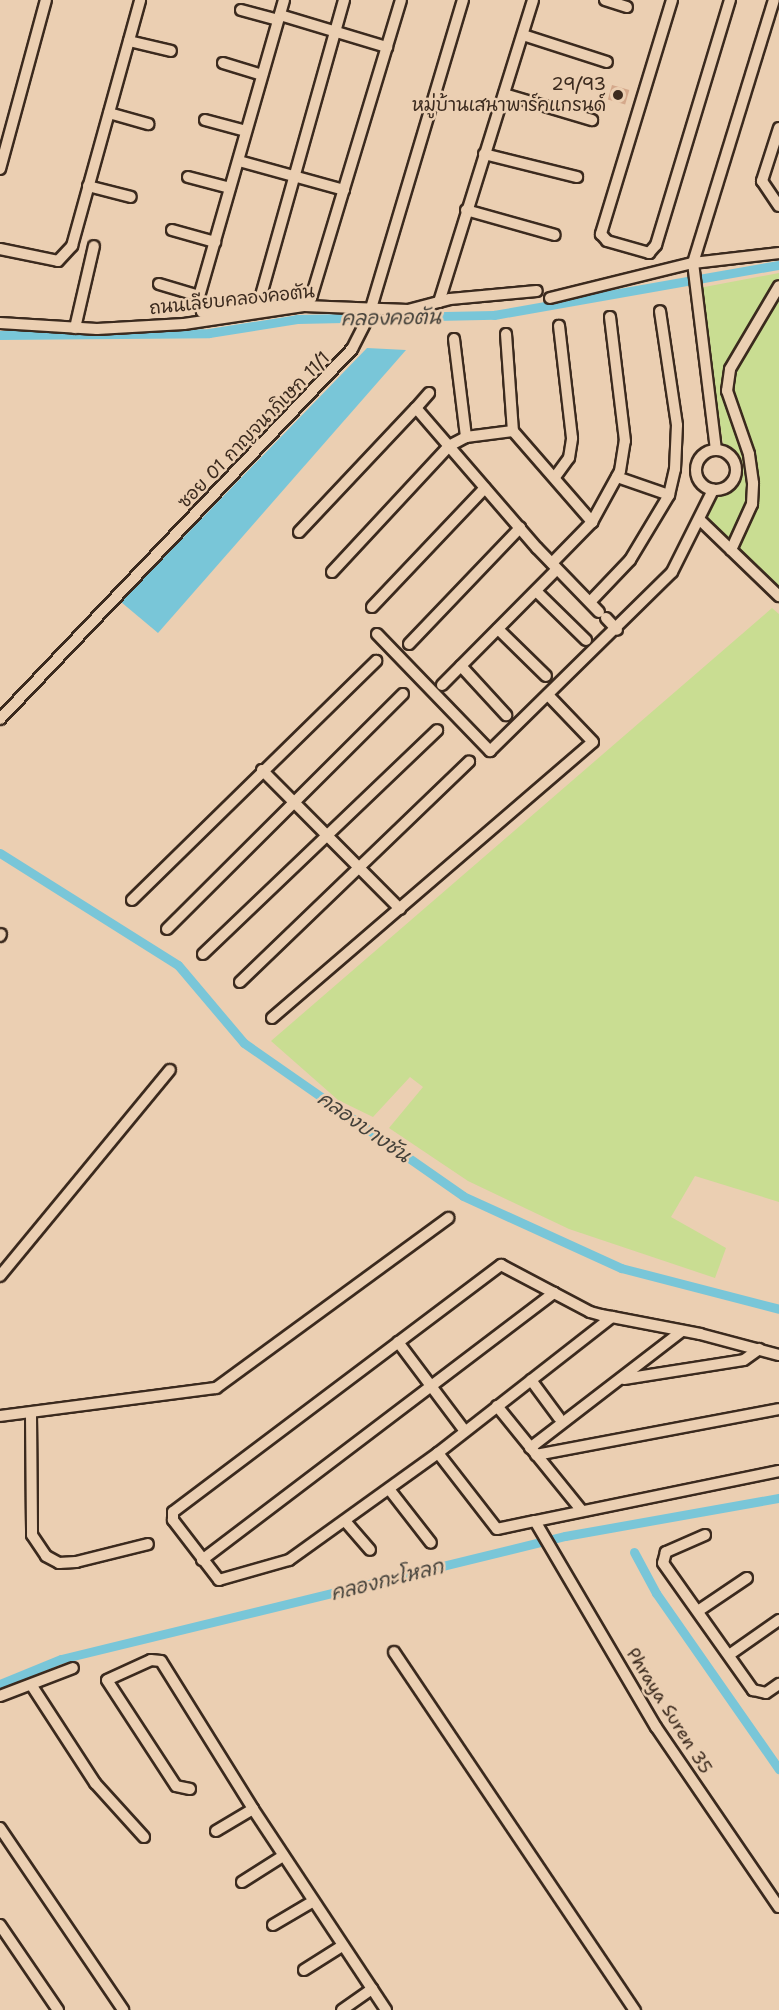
<!DOCTYPE html>
<meta charset="utf-8">
<style>
body{margin:0}
#map{position:relative;width:779px;height:2010px;overflow:hidden;background:#ebcfb2;font-family:"Shantell Sans","Playpen Sans Thai",sans-serif}
div>[style]{position:absolute}
[style*='--x']{left:calc(var(--x)*1px);top:calc(var(--y)*1px);width:calc(var(--w)*1px);rotate:calc(var(--a)*1deg)}
.green>*{inset:0;background:#c9dd92}
.water>*{inset:0;background:#79c6d8}
.canal>*{height:9px;margin:-4.5px;padding:0 4.5px;transform-origin:4.5px;border-radius:4.5px;background:#79c6d8}
.building>*{inset:0;background:#d4a88b;transform-origin:0 0}
.roads{filter:drop-shadow(2px 0 #3b2a1e) drop-shadow(-2px 0 #3b2a1e) drop-shadow(0 2px #3b2a1e) drop-shadow(0 -2px #3b2a1e)}
.minor>*{height:10px;margin:-5px;padding:0 5px;transform-origin:5px;border-radius:5px;background:#ebcfb2}
.minor>.ring{margin:-5px;padding:0;box-sizing:content-box;background:none;border:10px solid #ebcfb2;border-radius:50%}
.dots>*{width:16px;height:16px;translate:-50% -50%;box-sizing:border-box;border:3px solid #ebcfb2;border-radius:50%}
span{translate:-50% -50%;white-space:nowrap;text-align:center;line-height:1.15;-webkit-text-stroke:5px #ebcfb2;paint-order:stroke}
.poi-label{font-size:18px;color:#3b2a1e}
.right{translate:-100% -50%;text-align:right}
.street-label{font-size:18px;color:#3b2a1e}
.water-label{font-size:20px;color:#44413a;font-style:italic}
</style>
<div id="map">
<div class="green">
<i style="clip-path:polygon(779px 273px,779px 589px,705px 514px,714px 498px,731px 490px,740px 463px,723px 444px,699px 288px)"></i>
<i style="clip-path:polygon(772px 608px,779px 614px,779px 1202px,695px 1176px,671px 1217px,726px 1248px,715px 1278px,569px 1229px,468px 1181px,389px 1128px,423px 1087px,410px 1077px,373px 1117px,338px 1100px,271px 1041px)"></i>
</div>
<div class="water">
<i style="clip-path:polygon(367px 348px,406px 350px,158px 633px,121px 602px)"></i>
</div>
<div class="canal">
<i style="--x:0;--y:335;--w:209;--a:-0.5"></i>
<i style="--x:209;--y:333;--w:89;--a:-9"></i>
<i style="--x:297;--y:319;--w:197;--a:-1.2"></i>
<i style="--x:494;--y:315;--w:289;--a:-10"></i>
<i style="--x:0;--y:853;--w:210;--a:32.2"></i>
<i style="--x:178;--y:965;--w:102;--a:49.8"></i>
<i style="--x:244;--y:1043;--w:267;--a:34.9"></i>
<i style="--x:463;--y:1196;--w:174;--a:24.5"></i>
<i style="--x:621;--y:1268;--w:163;--a:14.5"></i>
<i style="--x:634;--y:1552;--w:47;--a:61.8"></i>
<i style="--x:656;--y:1593;--w:215;--a:55.1"></i>
<i style="--x:0;--y:1684;--w:66;--a:-22.3"></i>
<i style="--x:61;--y:1659;--w:519;--a:-13.71"></i>
<i style="--x:565;--y:1536;--w:217;--a:-10.1"></i>
</div>
<div class="building">
<i style="left:612px;top:85px;width:18px;height:15px;rotate:16deg"></i>
</div>
<div class="roads">
<div class="minor">
<i style="--x:284;--y:0;--w:308;--a:106"></i>
<i style="--x:199;--y:296;--w:16;--a:79"></i>
<i style="--x:202;--y:312;--w:110;--a:-7.3"></i>
<i style="--x:311;--y:298;--w:311;--a:-73.2"></i>
<i style="--x:605;--y:0;--w:23;--a:18"></i>
<i style="--x:672;--y:0;--w:245;--a:106.9"></i>
<i style="--x:601;--y:234;--w:9;--a:49"></i>
<i style="--x:607;--y:241;--w:44;--a:15.9"></i>
<i style="--x:649;--y:253;--w:11;--a:-49"></i>
<i style="--x:656;--y:245;--w:256;--a:-73.2"></i>
<i style="--x:241;--y:10;--w:38;--a:15"></i>
<i style="--x:280;--y:15;--w:112;--a:16.7"></i>
<i style="--x:523;--y:35;--w:88;--a:17.8"></i>
<i style="--x:129;--y:41;--w:43;--a:13.4"></i>
<i style="--x:223;--y:63;--w:41;--a:17.1"></i>
<i style="--x:504;--y:94;--w:92;--a:16.5"></i>
<i style="--x:109;--y:113;--w:41;--a:15.8"></i>
<i style="--x:205;--y:120;--w:42;--a:15"></i>
<i style="--x:779;--y:128;--w:56;--a:107.8"></i>
<i style="--x:762;--y:181;--w:30;--a:56"></i>
<i style="--x:484;--y:154;--w:96;--a:13.9"></i>
<i style="--x:239;--y:161;--w:109;--a:15.4"></i>
<i style="--x:0;--y:169;--w:175;--a:-74.8"></i>
<i style="--x:188;--y:177;--w:43;--a:14.7"></i>
<i style="--x:88;--y:186;--w:44;--a:14.3"></i>
<i style="--x:466;--y:210;--w:92;--a:15.7"></i>
<i style="--x:172;--y:230;--w:45;--a:15.6"></i>
<i style="--x:0;--y:249;--w:59;--a:11.7"></i>
<i style="--x:58;--y:261;--w:21;--a:-47"></i>
<i style="--x:72;--y:246;--w:255;--a:-74.5"></i>
<i style="--x:159;--y:284;--w:42;--a:16.7"></i>
<i style="--x:550;--y:298;--w:147;--a:-13.8"></i>
<i style="--x:693;--y:263;--w:87;--a:-6.6"></i>
<i style="--x:439;--y:302;--w:316;--a:-72.7"></i>
<i style="--x:258;--y:306;--w:318;--a:-74.3"></i>
<i style="--x:0;--y:323;--w:97;--a:3.5"></i>
<i style="--x:97;--y:329;--w:87;--a:-3.3"></i>
<i style="--x:184;--y:324;--w:121;--a:-8.5"></i>
<i style="--x:304;--y:306;--w:104;--a:2.2"></i>
<i style="--x:408;--y:310;--w:43;--a:-14.7"></i>
<i style="--x:450;--y:299;--w:87;--a:-5.3"></i>
<i style="--x:75;--y:328;--w:84;--a:-77"></i>
<i style="--x:506;--y:334;--w:97;--a:85.9"></i>
<i style="--x:513;--y:431;--w:121;--a:49"></i>
<i style="--x:454;--y:339;--w:99;--a:83"></i>
<i style="--x:416;--y:408;--w:20;--a:-49"></i>
<i style="--x:716;--y:450;--w:188;--a:-97"></i>
<i style="--x:693;--y:263;--w:275;--a:-72.9"></i>
<i class="ring" style="left:696px;top:450px;width:30px;height:30px"></i>
<i style="--x:555;--y:477;--w:24;--a:-54"></i>
<i style="--x:569;--y:458;--w:20;--a:-81"></i>
<i style="--x:572;--y:438;--w:113;--a:-96.6"></i>
<i style="--x:617;--y:477;--w:55;--a:19.1"></i>
<i style="--x:700;--y:520;--w:110;--a:43.9"></i>
<i style="--x:299;--y:532;--w:170;--a:-46.7"></i>
<i style="--x:416;--y:408;--w:185;--a:49.2"></i>
<i style="--x:537;--y:548;--w:89;--a:45.9"></i>
<i style="--x:731;--y:550;--w:51;--a:-65.5"></i>
<i style="--x:752;--y:504;--w:21;--a:-87"></i>
<i style="--x:753;--y:483;--w:29;--a:-98"></i>
<i style="--x:749;--y:454;--w:67;--a:-109.2"></i>
<i style="--x:727;--y:391;--w:22;--a:-82"></i>
<i style="--x:730;--y:369;--w:96;--a:-59.4"></i>
<i style="--x:552;--y:563;--w:57;--a:-45.7"></i>
<i style="--x:592;--y:522;--w:58;--a:-61.2"></i>
<i style="--x:620;--y:471;--w:30;--a:-81"></i>
<i style="--x:625;--y:441;--w:125;--a:-96.9"></i>
<i style="--x:332;--y:572;--w:172;--a:-47.1"></i>
<i style="--x:449;--y:446;--w:19;--a:-28"></i>
<i style="--x:466;--y:437;--w:47;--a:-7.3"></i>
<i style="--x:536;--y:591;--w:70;--a:44.4"></i>
<i style="--x:590;--y:602;--w:58;--a:-46.4"></i>
<i style="--x:630;--y:560;--w:76;--a:-59"></i>
<i style="--x:669;--y:495;--w:27;--a:-77"></i>
<i style="--x:675;--y:469;--w:44;--a:-87.4"></i>
<i style="--x:677;--y:425;--w:115;--a:-98.5"></i>
<i style="--x:372;--y:607;--w:164;--a:-46.5"></i>
<i style="--x:606;--y:618;--w:16;--a:47"></i>
<i style="--x:498;--y:629;--w:67;--a:44.4"></i>
<i style="--x:377;--y:634;--w:163;--a:46"></i>
<i style="--x:490;--y:751;--w:255;--a:-44.5"></i>
<i style="--x:672;--y:572;--w:92;--a:-63.4"></i>
<i style="--x:409;--y:644;--w:161;--a:-46.3"></i>
<i style="--x:461;--y:666;--w:67;--a:47.4"></i>
<i style="--x:442;--y:685;--w:163;--a:-45.2"></i>
<i style="--x:0;--y:719;--w:511;--a:-46.43"></i>
<i style="--x:352;--y:349;--w:38;--a:-63"></i>
<i style="--x:369;--y:315;--w:329;--a:-73.4"></i>
<i style="--x:262;--y:770;--w:196;--a:45.2"></i>
<i style="--x:132;--y:900;--w:342;--a:-44.4"></i>
<i style="--x:167;--y:929;--w:333;--a:-44.9"></i>
<i style="--x:0;--y:936;--w:2;--a:-63"></i>
<i style="--x:203;--y:954;--w:324;--a:-43.7"></i>
<i style="--x:240;--y:982;--w:318;--a:-43.9"></i>
<i style="--x:272;--y:1018;--w:423;--a:-40.7"></i>
<i style="--x:593;--y:742;--w:65;--a:-133.8"></i>
<i style="--x:0;--y:1276;--w:267;--a:-50.5"></i>
<i style="--x:612;--y:1317;--w:221;--a:142"></i>
<i style="--x:438;--y:1453;--w:183;--a:144.3"></i>
<i style="--x:289;--y:1560;--w:73;--a:164.1"></i>
<i style="--x:219;--y:1580;--w:76;--a:-127.5"></i>
<i style="--x:173;--y:1520;--w:8;--a:-90"></i>
<i style="--x:173;--y:1512;--w:411;--a:-37"></i>
<i style="--x:501;--y:1265;--w:101;--a:27.8"></i>
<i style="--x:590;--y:1312;--w:11;--a:15"></i>
<i style="--x:601;--y:1315;--w:11;--a:10"></i>
<i style="--x:612;--y:1317;--w:90;--a:10.9"></i>
<i style="--x:700;--y:1334;--w:82;--a:14.9"></i>
<i style="--x:398;--y:1342;--w:110;--a:53.1"></i>
<i style="--x:624;--y:1379;--w:121;--a:-9"></i>
<i style="--x:744;--y:1360;--w:19;--a:-36"></i>
<i style="--x:531;--y:1380;--w:47;--a:53.6"></i>
<i style="--x:497;--y:1406;--w:135;--a:51"></i>
<i style="--x:31;--y:1415;--w:120;--a:89.5"></i>
<i style="--x:32;--y:1535;--w:25;--a:56"></i>
<i style="--x:46;--y:1556;--w:15;--a:28"></i>
<i style="--x:59;--y:1563;--w:17;--a:-3"></i>
<i style="--x:76;--y:1562;--w:74;--a:-14"></i>
<i style="--x:0;--y:1416;--w:218;--a:-7.4"></i>
<i style="--x:216;--y:1388;--w:288;--a:-36.2"></i>
<i style="--x:530;--y:1448;--w:192;--a:-37.6"></i>
<i style="--x:438;--y:1453;--w:96;--a:52.2"></i>
<i style="--x:497;--y:1529;--w:39;--a:-12"></i>
<i style="--x:536;--y:1455;--w:247;--a:-10.7"></i>
<i style="--x:779;--y:1471;--w:249;--a:168.4"></i>
<i style="--x:535;--y:1521;--w:239;--a:59.6"></i>
<i style="--x:656;--y:1727;--w:218;--a:55.7"></i>
<i style="--x:389;--y:1489;--w:68;--a:52.1"></i>
<i style="--x:345;--y:1521;--w:38;--a:49"></i>
<i style="--x:705;--y:1535;--w:43;--a:156.4"></i>
<i style="--x:666;--y:1552;--w:11;--a:105"></i>
<i style="--x:663;--y:1563;--w:156;--a:54.7"></i>
<i style="--x:753;--y:1690;--w:13;--a:13"></i>
<i style="--x:766;--y:1693;--w:16;--a:-35"></i>
<i style="--x:202;--y:1560;--w:442;--a:-37.2"></i>
<i style="--x:698;--y:1611;--w:59;--a:-34"></i>
<i style="--x:394;--y:1652;--w:432;--a:56.1"></i>
<i style="--x:729;--y:1655;--w:61;--a:-35"></i>
<i style="--x:32;--y:1686;--w:116;--a:57"></i>
<i style="--x:95;--y:1783;--w:73;--a:47.8"></i>
<i style="--x:0;--y:1696;--w:78;--a:-21"></i>
<i style="--x:190;--y:1789;--w:14;--a:-168"></i>
<i style="--x:176;--y:1786;--w:126;--a:-123.1"></i>
<i style="--x:107;--y:1680;--w:48;--a:-24.4"></i>
<i style="--x:151;--y:1660;--w:10;--a:6"></i>
<i style="--x:161;--y:1661;--w:174;--a:58.1"></i>
<i style="--x:0;--y:1828;--w:220;--a:55.9"></i>
<i style="--x:216;--y:1831;--w:43;--a:-30.7"></i>
<i style="--x:253;--y:1809;--w:241;--a:56.5"></i>
<i style="--x:242;--y:1882;--w:49;--a:-32.4"></i>
<i style="--x:0;--y:1925;--w:103;--a:55.7"></i>
<i style="--x:273;--y:1925;--w:45;--a:-30.5"></i>
<i style="--x:304;--y:1970;--w:45;--a:-32.3"></i>
<i style="--x:342;--y:2010;--w:37;--a:-35"></i>
</div>
</div>
<div class="dots">
<i style="left:618px;top:95px;background:#3b2a1e"></i>
</div>
<div class="poi-label">
<span class="right" style="left:606px;top:95px">29/93<br>หมู่บ้านเสนาพาร์คแกรนด์</span>
</div>
<div class="street-label">
<span style="left:232px;top:300px;rotate:-6deg">ถนนเลียบคลองคอตัน</span>
<span style="left:254px;top:430px;rotate:-46deg">ซอย 01 กาญจนาภิเษก 11/1</span>
<span style="left:669px;top:1711px;rotate:58deg">Phraya Suren 35</span>
</div>
<div class="water-label">
<span style="left:391px;top:318px;rotate:-1deg">คลองคอตัน</span>
<span style="left:364px;top:1127px;rotate:35deg">คลองบางชัน</span>
<span style="left:387px;top:1580px;rotate:-14deg">คลองกะโหลก</span>
</div>
</div>
